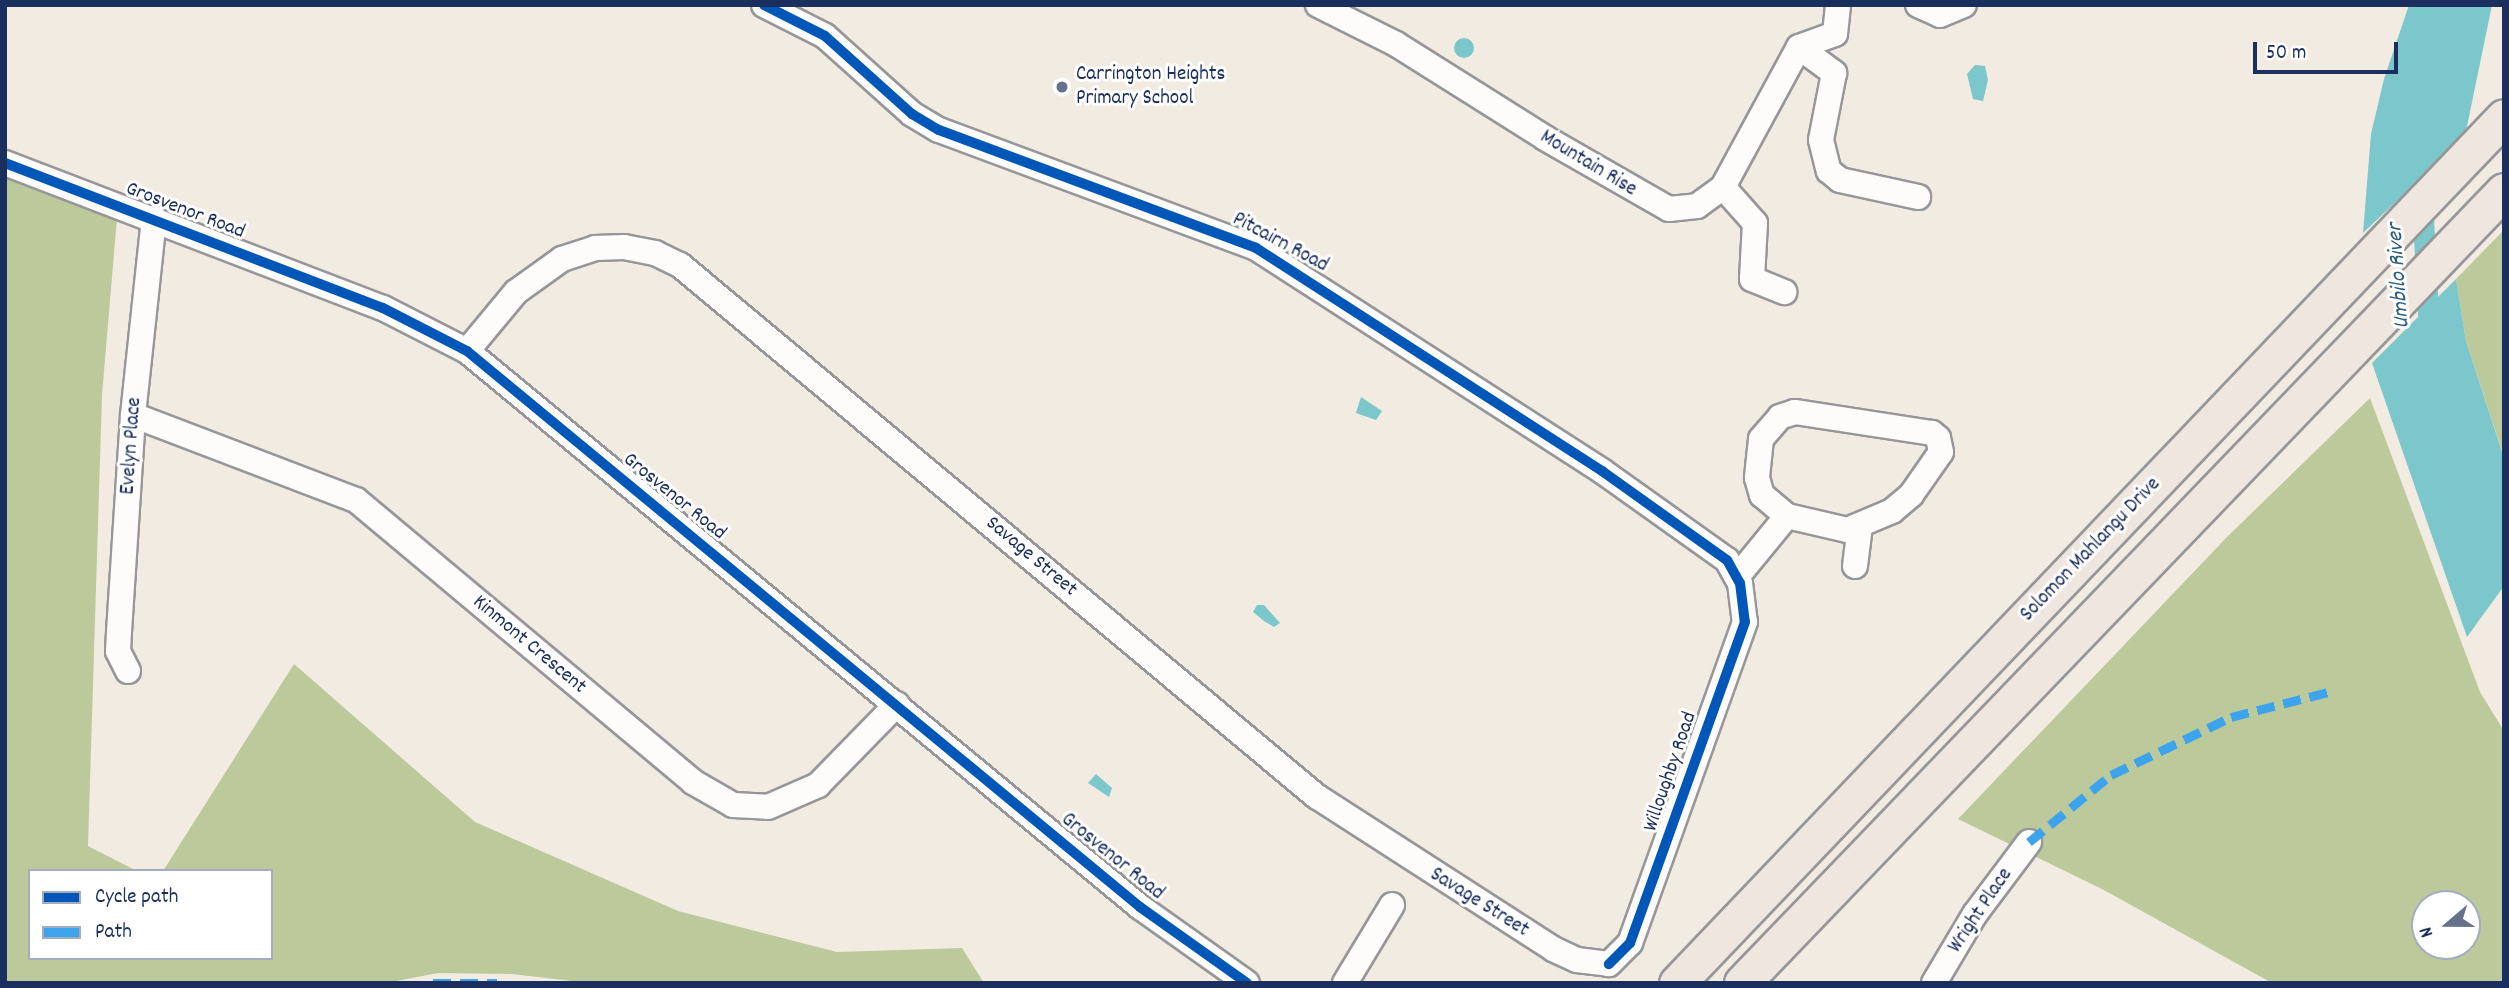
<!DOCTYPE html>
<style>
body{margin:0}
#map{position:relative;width:2509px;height:988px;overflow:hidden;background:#f1ebe1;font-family:Dekko,sans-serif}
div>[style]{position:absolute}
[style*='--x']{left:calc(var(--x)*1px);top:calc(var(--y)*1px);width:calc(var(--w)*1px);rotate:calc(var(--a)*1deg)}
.forest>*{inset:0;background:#bcca9b}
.water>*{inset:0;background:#7bc7cb}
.round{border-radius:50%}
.canal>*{height:21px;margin:-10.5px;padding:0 10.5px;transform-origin:10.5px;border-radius:10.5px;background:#7bc7cb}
.roads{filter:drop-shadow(2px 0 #97979a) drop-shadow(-2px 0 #97979a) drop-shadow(0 2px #97979a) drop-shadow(0 -2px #97979a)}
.minor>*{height:24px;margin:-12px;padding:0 12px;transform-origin:12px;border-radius:12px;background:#fdfcfa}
.highway>*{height:35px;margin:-17.5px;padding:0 17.5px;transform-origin:17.5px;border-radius:17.5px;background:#efe7df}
.quiet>*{height:9px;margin-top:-4.5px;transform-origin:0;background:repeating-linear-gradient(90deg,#3da3ed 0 18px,transparent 0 27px)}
.cycleway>*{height:10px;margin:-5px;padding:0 5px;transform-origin:5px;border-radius:5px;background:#0057b8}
.dots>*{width:19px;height:19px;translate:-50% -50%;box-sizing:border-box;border:4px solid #fff;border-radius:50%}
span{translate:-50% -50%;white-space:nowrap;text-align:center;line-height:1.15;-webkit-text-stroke:6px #fff;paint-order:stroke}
.poi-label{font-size:21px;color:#1b2f5e}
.left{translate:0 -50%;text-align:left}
.street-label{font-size:21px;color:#1b2f5e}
.water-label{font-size:23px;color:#2b5f81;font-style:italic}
.frame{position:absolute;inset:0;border:7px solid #1b2f5e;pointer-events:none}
.legend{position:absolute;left:28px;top:869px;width:245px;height:91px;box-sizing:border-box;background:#fff;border:2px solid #a4acbf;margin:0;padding:9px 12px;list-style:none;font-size:21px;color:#1b2f5e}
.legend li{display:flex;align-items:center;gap:14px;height:35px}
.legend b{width:35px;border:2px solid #a4acbf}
.north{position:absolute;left:2411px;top:890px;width:70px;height:70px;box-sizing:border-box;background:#fff;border:2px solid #a4acbf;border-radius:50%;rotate:250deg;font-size:19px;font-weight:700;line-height:28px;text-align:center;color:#1b2f5e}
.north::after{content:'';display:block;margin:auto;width:24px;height:32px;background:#66718c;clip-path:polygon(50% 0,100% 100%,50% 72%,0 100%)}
.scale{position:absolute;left:2253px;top:42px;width:145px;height:32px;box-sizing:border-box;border:4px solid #1b2f5e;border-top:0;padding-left:9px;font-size:21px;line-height:24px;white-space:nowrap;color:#1b2f5e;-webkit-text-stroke:5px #fff;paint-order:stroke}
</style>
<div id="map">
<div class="forest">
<i style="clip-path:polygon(5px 176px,117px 218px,102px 395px,88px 846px,137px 871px,30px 871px,30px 958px,271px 958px,271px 871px,163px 871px,294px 664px,475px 822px,678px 911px,837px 952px,962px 948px,984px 983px,589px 983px,512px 974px,438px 973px,386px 983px,5px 983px)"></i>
<i style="clip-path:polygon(2504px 230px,2504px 457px,2466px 341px,2456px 279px)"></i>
<i style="clip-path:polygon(evenodd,2370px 398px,2480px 692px,2504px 731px,2504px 983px,2272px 983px,2102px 889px,1958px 819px,2227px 537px,2370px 398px,2425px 904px,2467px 904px,2467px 946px,2425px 946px,2425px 904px)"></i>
</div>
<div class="water">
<i style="clip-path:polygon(2409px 5px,2492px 5px,2465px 136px,2363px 233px,2371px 134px,2384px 79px)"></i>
<i class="round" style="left:1454px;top:38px;width:20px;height:20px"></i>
<i style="clip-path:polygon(1975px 65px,1985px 66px,1988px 80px,1983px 101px,1973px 99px,1967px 74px)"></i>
<i style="clip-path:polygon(2456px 279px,2466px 341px,2504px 458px,2504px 586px,2467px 637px,2372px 363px)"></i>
<i style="clip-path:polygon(1361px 397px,1382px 411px,1376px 420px,1356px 413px)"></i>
<i style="clip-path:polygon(1257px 605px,1264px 605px,1280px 623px,1274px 627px,1264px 621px,1253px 612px)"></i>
<i style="clip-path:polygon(1096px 774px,1112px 788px,1109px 797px,1088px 783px)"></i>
</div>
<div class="canal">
<i style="--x:2422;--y:199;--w:135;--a:87"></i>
</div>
<div class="roads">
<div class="minor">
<i style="--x:764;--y:5;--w:68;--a:26.9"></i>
<i style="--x:825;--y:36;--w:117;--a:41.9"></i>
<i style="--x:912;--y:114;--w:31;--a:31"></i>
<i style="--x:939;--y:130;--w:338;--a:20.4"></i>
<i style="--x:1256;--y:248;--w:412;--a:32.8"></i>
<i style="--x:1602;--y:471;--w:153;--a:35.5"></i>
<i style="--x:1727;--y:560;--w:26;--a:61"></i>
<i style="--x:1740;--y:583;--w:39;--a:83"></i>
<i style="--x:1745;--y:622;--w:341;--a:109.7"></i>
<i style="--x:1630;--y:943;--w:30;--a:135"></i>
<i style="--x:1318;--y:5;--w:87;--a:26.6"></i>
<i style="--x:1396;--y:44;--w:176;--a:32.2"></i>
<i style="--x:1545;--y:138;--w:143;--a:29.8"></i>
<i style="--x:1669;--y:209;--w:28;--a:-6"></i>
<i style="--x:1697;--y:206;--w:32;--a:-36"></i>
<i style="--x:1723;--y:187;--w:159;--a:-61.5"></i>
<i style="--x:1918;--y:5;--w:24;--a:24"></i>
<i style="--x:1940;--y:15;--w:26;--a:-23"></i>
<i style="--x:1799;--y:47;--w:44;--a:36.6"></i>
<i style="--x:1834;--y:73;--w:68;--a:101"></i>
<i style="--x:1821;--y:140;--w:32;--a:76"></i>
<i style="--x:1829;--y:171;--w:14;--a:39"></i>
<i style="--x:1840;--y:180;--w:80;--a:12.3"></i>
<i style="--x:1799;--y:47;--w:38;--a:-20"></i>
<i style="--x:1835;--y:34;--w:29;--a:-84"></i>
<i style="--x:5;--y:163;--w:405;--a:21"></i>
<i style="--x:383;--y:308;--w:94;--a:27.1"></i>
<i style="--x:467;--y:351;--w:873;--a:39.56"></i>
<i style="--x:1140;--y:907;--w:131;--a:35.4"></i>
<i style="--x:1723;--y:187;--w:48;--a:48.4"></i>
<i style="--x:1755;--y:223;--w:56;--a:93.1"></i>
<i style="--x:1752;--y:279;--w:35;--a:22"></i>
<i style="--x:467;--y:351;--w:77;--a:-50.3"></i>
<i style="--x:516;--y:292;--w:57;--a:-35.7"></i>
<i style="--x:562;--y:259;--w:35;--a:-18"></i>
<i style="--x:595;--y:248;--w:29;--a:-2"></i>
<i style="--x:624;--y:247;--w:32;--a:11"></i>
<i style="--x:655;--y:253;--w:28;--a:26"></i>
<i style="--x:680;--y:265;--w:829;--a:39.86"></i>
<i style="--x:1316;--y:796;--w:282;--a:32.8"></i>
<i style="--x:1553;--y:949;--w:26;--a:25"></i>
<i style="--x:1577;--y:960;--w:32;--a:7"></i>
<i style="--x:133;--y:415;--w:239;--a:20.9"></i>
<i style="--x:356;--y:500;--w:439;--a:39.9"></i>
<i style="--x:693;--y:782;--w:46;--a:29.9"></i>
<i style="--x:733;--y:805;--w:35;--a:3"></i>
<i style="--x:768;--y:807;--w:55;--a:-23.7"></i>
<i style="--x:818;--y:785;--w:113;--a:-45.7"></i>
<i style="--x:1855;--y:566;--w:40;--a:-82.9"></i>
<i style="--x:1737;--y:577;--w:79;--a:-50.7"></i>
<i style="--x:1787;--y:516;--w:62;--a:13.1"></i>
<i style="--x:1847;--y:530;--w:49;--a:-22.9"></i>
<i style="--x:1892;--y:511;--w:25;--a:-40"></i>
<i style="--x:1911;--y:495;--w:52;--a:-55.1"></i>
<i style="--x:1941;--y:452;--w:14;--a:-102"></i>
<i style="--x:1938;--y:438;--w:8;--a:-140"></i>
<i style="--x:1932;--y:433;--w:139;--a:-171.3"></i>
<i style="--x:1795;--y:412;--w:16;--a:162"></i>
<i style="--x:1780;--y:417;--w:29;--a:131"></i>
<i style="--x:1761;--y:439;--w:39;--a:96"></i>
<i style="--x:1757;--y:478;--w:18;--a:74"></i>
<i style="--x:1762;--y:495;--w:33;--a:40"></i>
<i style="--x:128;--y:671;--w:22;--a:-117"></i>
<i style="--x:118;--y:651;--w:19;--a:-87"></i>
<i style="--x:119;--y:632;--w:217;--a:-86.3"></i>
<i style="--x:133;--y:415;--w:198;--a:-83.9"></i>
<i style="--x:1345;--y:983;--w:91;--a:-58.9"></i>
<i style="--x:1934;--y:983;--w:80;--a:-59.3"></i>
<i style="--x:1975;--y:914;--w:90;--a:-53.1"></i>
</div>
<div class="highway">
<i style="--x:1677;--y:983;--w:1197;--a:-46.32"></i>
<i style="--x:1742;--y:983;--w:1099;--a:-46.11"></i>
</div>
</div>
<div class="quiet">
<i style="--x:2029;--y:842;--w:106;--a:-39.3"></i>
<i style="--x:2111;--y:775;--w:133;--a:-25.8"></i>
<i style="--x:2231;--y:717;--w:104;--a:-14.4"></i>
<i style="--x:433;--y:983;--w:64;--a:0"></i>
</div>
<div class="cycleway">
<i style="--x:764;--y:5;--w:68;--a:26.9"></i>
<i style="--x:825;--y:36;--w:117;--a:41.9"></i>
<i style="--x:912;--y:114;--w:31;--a:31"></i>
<i style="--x:939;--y:130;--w:338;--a:20.4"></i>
<i style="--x:1256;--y:248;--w:412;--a:32.8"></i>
<i style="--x:1602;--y:471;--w:153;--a:35.5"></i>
<i style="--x:1727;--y:560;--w:26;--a:61"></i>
<i style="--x:1740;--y:583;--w:39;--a:83"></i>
<i style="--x:1745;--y:622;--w:341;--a:109.7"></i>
<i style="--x:1630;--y:943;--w:30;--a:135"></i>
<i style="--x:5;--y:163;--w:405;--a:21"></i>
<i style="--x:383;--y:308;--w:94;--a:27.1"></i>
<i style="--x:467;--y:351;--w:873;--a:39.56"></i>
<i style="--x:1140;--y:907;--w:131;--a:35.4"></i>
</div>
<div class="dots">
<i style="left:1062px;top:87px;background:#66718c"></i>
</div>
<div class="poi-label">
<span class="left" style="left:1076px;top:87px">Carrington Heights<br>Primary School</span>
</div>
<div class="street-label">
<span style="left:1588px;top:164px;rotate:31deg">Mountain Rise</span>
<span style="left:185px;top:211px;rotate:21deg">Grosvenor Road</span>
<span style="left:1280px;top:243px;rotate:28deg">Pitcairn Road</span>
<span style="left:132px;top:446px;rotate:-86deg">Evelyn Place</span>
<span style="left:674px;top:497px;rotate:39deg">Grosvenor Road</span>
<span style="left:2091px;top:550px;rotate:-46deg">Solomon Mahlangu Drive</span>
<span style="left:1031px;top:557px;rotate:40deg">Savage Street</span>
<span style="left:529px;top:645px;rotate:40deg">Kinmont Crescent</span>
<span style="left:1671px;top:772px;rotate:-71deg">Willoughby Road</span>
<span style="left:1112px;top:857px;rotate:39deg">Grosvenor Road</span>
<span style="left:1479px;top:903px;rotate:32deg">Savage Street</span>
<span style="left:1981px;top:911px;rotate:-56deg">Wright Place</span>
</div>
<div class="water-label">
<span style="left:2400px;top:276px;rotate:-94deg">Umbilo River</span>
</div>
<div class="frame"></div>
<ul class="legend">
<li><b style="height:9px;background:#0057b8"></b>Cycle path</li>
<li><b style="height:9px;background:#3da3ed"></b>Path</li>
</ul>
<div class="north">N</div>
<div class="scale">50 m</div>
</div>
